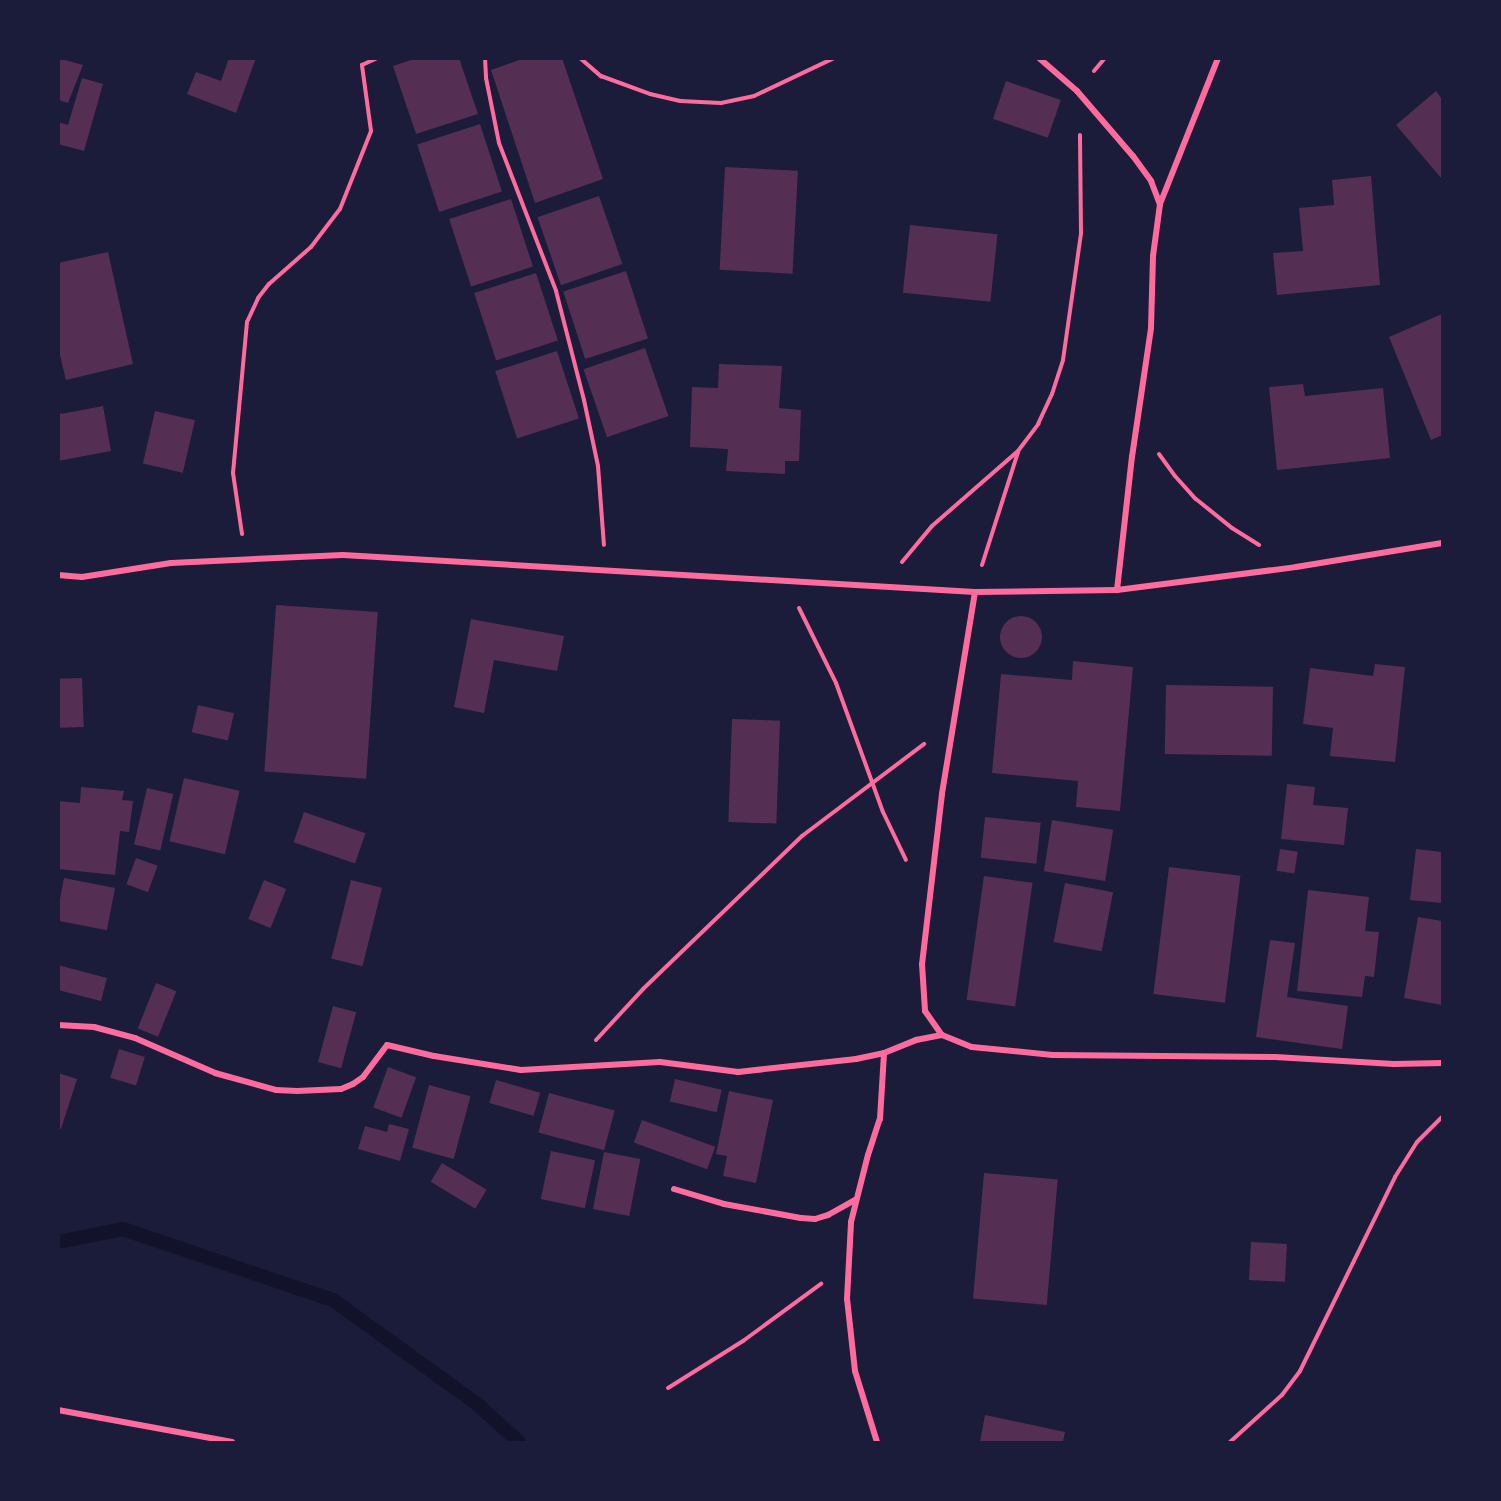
<!DOCTYPE html>
<style>
body{margin:0}
#map{position:relative;width:1501px;height:1501px;overflow:hidden;background:#1b1b3a;font-family:Poppins,sans-serif}
div>[style]{position:absolute}
[style*='--x']{left:calc(var(--x)*1px);top:calc(var(--y)*1px);width:calc(var(--w)*1px);rotate:calc(var(--a)*1deg)}
.stream>*{height:14px;margin:-7px;padding:0 7px;transform-origin:7px;border-radius:7px;background:#12122b}
.building>*{inset:0;background:#542f53;transform-origin:0 0}
.round{border-radius:50%}
.path>*{height:4px;margin:-2px;padding:0 2px;transform-origin:2px;border-radius:2px;background:#ff6b9d}
.minor>*{height:6px;margin:-3px;padding:0 3px;transform-origin:3px;border-radius:3px;background:#ff6b9d}
span{translate:-50% -50%;white-space:nowrap;text-align:center;line-height:1.15;-webkit-text-stroke:4.5px #1b1b3a;paint-order:stroke}
.frame{position:absolute;inset:0;border:60px solid #1b1b3a;pointer-events:none}
</style>
<div id="map">
<div class="stream">
<i style="--x:58;--y:1242;--w:66;--a:-11.3"></i>
<i style="--x:123;--y:1229;--w:222;--a:18.7"></i>
<i style="--x:333;--y:1300;--w:178;--a:35.8"></i>
<i style="--x:477;--y:1404;--w:57;--a:42.1"></i>
</div>
<div class="building">
<i style="clip-path:polygon(58px 58px,83px 65px,68px 103px,58px 100px)"></i>
<i style="clip-path:polygon(229px 58px,256px 58px,236px 113px,187px 94px,196px 72px,221px 81px)"></i>
<i style="clip-path:polygon(417px 58px,459px 58px,478px 114px,416px 134px,393px 66px)"></i>
<i style="clip-path:polygon(525px 58px,562px 58px,603px 179px,535px 203px,491px 70px)"></i>
<i style="clip-path:polygon(82px 78px,103px 84px,84px 151px,58px 144px,58px 122px,68px 125px)"></i>
<i style="left:1006px;top:81px;width:58px;height:40px;rotate:19deg"></i>
<i style="clip-path:polygon(1436px 91px,1442px 99px,1442px 179px,1396px 125px)"></i>
<i style="left:480px;top:124px;width:71px;height:66px;rotate:72deg"></i>
<i style="left:725px;top:167px;width:73px;height:103px;rotate:3deg"></i>
<i style="clip-path:polygon(1371px 176px,1380px 285px,1277px 295px,1273px 253px,1303px 251px,1299px 208px,1334px 205px,1332px 180px)"></i>
<i style="left:599px;top:196px;width:72px;height:65px;rotate:71deg"></i>
<i style="left:511px;top:199px;width:71px;height:65px;rotate:72deg"></i>
<i style="left:910px;top:225px;width:88px;height:68px;rotate:6deg"></i>
<i style="clip-path:polygon(108px 252px,133px 364px,66px 380px,58px 347px,58px 263px)"></i>
<i style="left:626px;top:271px;width:71px;height:66px;rotate:72deg"></i>
<i style="left:536px;top:273px;width:71px;height:65px;rotate:72deg"></i>
<i style="clip-path:polygon(1442px 314px,1442px 435px,1431px 440px,1389px 337px)"></i>
<i style="left:645px;top:348px;width:72px;height:65px;rotate:71deg"></i>
<i style="left:557px;top:351px;width:71px;height:65px;rotate:72deg"></i>
<i style="clip-path:polygon(719px 364px,782px 366px,779px 408px,801px 410px,799px 461px,785px 461px,785px 474px,726px 471px,728px 449px,690px 447px,692px 387px,718px 388px)"></i>
<i style="clip-path:polygon(1303px 384px,1305px 396px,1383px 388px,1390px 458px,1277px 470px,1269px 387px)"></i>
<i style="clip-path:polygon(103px 406px,111px 451px,58px 461px,58px 408px,61px 414px)"></i>
<i style="left:155px;top:411px;width:41px;height:54px;rotate:13deg"></i>
<i style="left:276px;top:605px;width:102px;height:167px;rotate:4deg"></i>
<i class="round" style="left:1000px;top:616px;width:42px;height:42px"></i>
<i style="clip-path:polygon(471px 619px,564px 636px,557px 671px,494px 660px,484px 713px,454px 707px)"></i>
<i style="clip-path:polygon(1073px 661px,1133px 667px,1120px 811px,1076px 807px,1078px 781px,992px 773px,1001px 674px,1072px 680px)"></i>
<i style="clip-path:polygon(1375px 664px,1405px 667px,1395px 762px,1330px 756px,1333px 728px,1303px 724px,1310px 668px,1373px 676px)"></i>
<i style="left:82px;top:678px;width:49px;height:24px;rotate:88deg"></i>
<i style="left:1166px;top:685px;width:107px;height:69px;rotate:1deg"></i>
<i style="left:198px;top:705px;width:37px;height:28px;rotate:13deg"></i>
<i style="left:732px;top:719px;width:48px;height:103px;rotate:2deg"></i>
<i style="left:184px;top:778px;width:57px;height:65px;rotate:13deg"></i>
<i style="clip-path:polygon(1287px 784px,1315px 787px,1313px 805px,1348px 808px,1344px 845px,1281px 839px)"></i>
<i style="clip-path:polygon(81px 787px,124px 791px,122px 800px,133px 801px,129px 832px,120px 831px,115px 875px,58px 869px,58px 801px,80px 803px)"></i>
<i style="left:147px;top:788px;width:27px;height:58px;rotate:13deg"></i>
<i style="left:304px;top:812px;width:65px;height:32px;rotate:19deg"></i>
<i style="left:985px;top:817px;width:56px;height:41px;rotate:6deg"></i>
<i style="left:1052px;top:820px;width:62px;height:52px;rotate:9deg"></i>
<i style="left:1280px;top:849px;width:18px;height:22px;rotate:9deg"></i>
<i style="clip-path:polygon(1416px 849px,1442px 852px,1442px 903px,1410px 900px)"></i>
<i style="left:136px;top:858px;width:23px;height:28px;rotate:20deg"></i>
<i style="left:1169px;top:867px;width:72px;height:128px;rotate:7deg"></i>
<i style="left:984px;top:876px;width:49px;height:125px;rotate:8deg"></i>
<i style="left:64px;top:878px;width:52px;height:43px;rotate:11deg"></i>
<i style="left:264px;top:880px;width:24px;height:42px;rotate:22deg"></i>
<i style="left:351px;top:880px;width:32px;height:81px;rotate:14deg"></i>
<i style="left:1065px;top:883px;width:49px;height:60px;rotate:11deg"></i>
<i style="clip-path:polygon(1308px 890px,1369px 897px,1365px 931px,1379px 932px,1374px 977px,1365px 976px,1362px 997px,1297px 991px)"></i>
<i style="clip-path:polygon(1418px 917px,1442px 921px,1442px 1005px,1404px 998px)"></i>
<i style="clip-path:polygon(1270px 940px,1295px 943px,1287px 997px,1348px 1006px,1342px 1049px,1256px 1037px)"></i>
<i style="clip-path:polygon(58px 965px,107px 978px,101px 1001px,58px 990px)"></i>
<i style="left:156px;top:983px;width:22px;height:49px;rotate:22deg"></i>
<i style="left:333px;top:1006px;width:24px;height:58px;rotate:15deg"></i>
<i style="left:119px;top:1049px;width:27px;height:30px;rotate:17deg"></i>
<i style="left:388px;top:1067px;width:30px;height:43px;rotate:20deg"></i>
<i style="clip-path:polygon(58px 1073px,77px 1079px,61px 1129px,58px 1128px)"></i>
<i style="left:675px;top:1079px;width:48px;height:23px;rotate:13deg"></i>
<i style="left:496px;top:1080px;width:46px;height:24px;rotate:16deg"></i>
<i style="left:429px;top:1085px;width:43px;height:65px;rotate:15deg"></i>
<i style="clip-path:polygon(729px 1091px,773px 1100px,756px 1183px,723px 1176px,727px 1156px,716px 1154px)"></i>
<i style="left:549px;top:1093px;width:68px;height:41px;rotate:15deg"></i>
<i style="left:642px;top:1120px;width:78px;height:24px;rotate:20deg"></i>
<i style="clip-path:polygon(389px 1124px,409px 1129px,400px 1161px,358px 1149px,365px 1126px,387px 1132px)"></i>
<i style="left:551px;top:1151px;width:45px;height:49px;rotate:12deg"></i>
<i style="left:604px;top:1152px;width:37px;height:58px;rotate:11deg"></i>
<i style="left:442px;top:1163px;width:52px;height:22px;rotate:31deg"></i>
<i style="left:984px;top:1173px;width:74px;height:126px;rotate:5deg"></i>
<i style="left:1251px;top:1242px;width:36px;height:38px;rotate:3deg"></i>
<i style="clip-path:polygon(985px 1415px,1065px 1432px,1063px 1442px,980px 1442px)"></i>
</div>
<div class="path">
<i style="--x:485;--y:58;--w:20;--a:87"></i>
<i style="--x:486;--y:78;--w:66;--a:78.7"></i>
<i style="--x:499;--y:143;--w:159;--a:68.9"></i>
<i style="--x:556;--y:291;--w:113;--a:75.6"></i>
<i style="--x:584;--y:400;--w:67;--a:78"></i>
<i style="--x:598;--y:466;--w:79;--a:85.7"></i>
<i style="--x:580;--y:58;--w:28;--a:41"></i>
<i style="--x:601;--y:76;--w:52;--a:20.2"></i>
<i style="--x:650;--y:94;--w:31;--a:13"></i>
<i style="--x:680;--y:101;--w:41;--a:2.8"></i>
<i style="--x:721;--y:103;--w:34;--a:-12"></i>
<i style="--x:754;--y:96;--w:89;--a:-25.4"></i>
<i style="--x:1094;--y:71;--w:17;--a:-50"></i>
<i style="--x:1159;--y:454;--w:27;--a:54"></i>
<i style="--x:1175;--y:476;--w:31;--a:48"></i>
<i style="--x:1196;--y:499;--w:46;--a:38.9"></i>
<i style="--x:1232;--y:528;--w:32;--a:32"></i>
<i style="--x:242;--y:534;--w:62;--a:-98.4"></i>
<i style="--x:233;--y:473;--w:152;--a:-84.7"></i>
<i style="--x:247;--y:322;--w:26;--a:-65"></i>
<i style="--x:258;--y:298;--w:18;--a:-52"></i>
<i style="--x:269;--y:284;--w:56;--a:-41.4"></i>
<i style="--x:311;--y:247;--w:48;--a:-52.7"></i>
<i style="--x:340;--y:209;--w:84;--a:-68.3"></i>
<i style="--x:371;--y:131;--w:67;--a:-97.8"></i>
<i style="--x:362;--y:65;--w:17;--a:-25"></i>
<i style="--x:902;--y:562;--w:47;--a:-50.2"></i>
<i style="--x:932;--y:526;--w:114;--a:-41.1"></i>
<i style="--x:1018;--y:451;--w:34;--a:-53"></i>
<i style="--x:1038;--y:424;--w:33;--a:-65"></i>
<i style="--x:1052;--y:394;--w:36;--a:-72"></i>
<i style="--x:1063;--y:360;--w:128;--a:-81.9"></i>
<i style="--x:1081;--y:233;--w:98;--a:-90.6"></i>
<i style="--x:982;--y:565;--w:119;--a:-72.3"></i>
<i style="--x:799;--y:608;--w:84;--a:63.7"></i>
<i style="--x:836;--y:683;--w:137;--a:70"></i>
<i style="--x:883;--y:812;--w:53;--a:64.4"></i>
<i style="--x:596;--y:1040;--w:69;--a:-47.3"></i>
<i style="--x:643;--y:989;--w:221;--a:-43.9"></i>
<i style="--x:802;--y:836;--w:153;--a:-37"></i>
<i style="--x:668;--y:1388;--w:89;--a:-32.1"></i>
<i style="--x:743;--y:1341;--w:97;--a:-36.2"></i>
<i style="--x:1230;--y:1442;--w:70;--a:-42.1"></i>
<i style="--x:1282;--y:1395;--w:30;--a:-53"></i>
<i style="--x:1300;--y:1371;--w:216;--a:-63.9"></i>
<i style="--x:1395;--y:1177;--w:41;--a:-57.8"></i>
<i style="--x:1417;--y:1142;--w:35;--a:-45"></i>
</div>
<div class="minor">
<i style="--x:1039;--y:58;--w:50;--a:41"></i>
<i style="--x:1077;--y:91;--w:86;--a:49.3"></i>
<i style="--x:1133;--y:156;--w:31;--a:54"></i>
<i style="--x:1151;--y:181;--w:25;--a:69"></i>
<i style="--x:58;--y:575;--w:24;--a:5"></i>
<i style="--x:82;--y:577;--w:90;--a:-8.9"></i>
<i style="--x:171;--y:563;--w:172;--a:-2.7"></i>
<i style="--x:343;--y:555;--w:633;--a:3.35"></i>
<i style="--x:975;--y:592;--w:142;--a:-0.8"></i>
<i style="--x:1117;--y:590;--w:180;--a:-7.3"></i>
<i style="--x:1296;--y:567;--w:148;--a:-9.3"></i>
<i style="--x:1117;--y:590;--w:134;--a:-83.6"></i>
<i style="--x:1132;--y:457;--w:130;--a:-81.6"></i>
<i style="--x:1151;--y:328;--w:72;--a:-88.4"></i>
<i style="--x:1153;--y:256;--w:52;--a:-82.3"></i>
<i style="--x:1160;--y:204;--w:157;--a:-68.3"></i>
<i style="--x:975;--y:592;--w:205;--a:99.3"></i>
<i style="--x:942;--y:794;--w:171;--a:96.7"></i>
<i style="--x:922;--y:964;--w:47;--a:86.3"></i>
<i style="--x:925;--y:1011;--w:29;--a:55"></i>
<i style="--x:942;--y:1035;--w:32;--a:22"></i>
<i style="--x:972;--y:1047;--w:81;--a:5.6"></i>
<i style="--x:1053;--y:1055;--w:222;--a:0.5"></i>
<i style="--x:1275;--y:1057;--w:119;--a:3.4"></i>
<i style="--x:1394;--y:1064;--w:48;--a:-1.2"></i>
<i style="--x:58;--y:1025;--w:36;--a:3"></i>
<i style="--x:94;--y:1027;--w:42;--a:15"></i>
<i style="--x:135;--y:1038;--w:87;--a:23.6"></i>
<i style="--x:215;--y:1073;--w:63;--a:15.6"></i>
<i style="--x:276;--y:1090;--w:21;--a:3"></i>
<i style="--x:297;--y:1091;--w:44;--a:-2.6"></i>
<i style="--x:341;--y:1089;--w:13;--a:-23"></i>
<i style="--x:353;--y:1084;--w:12;--a:-35"></i>
<i style="--x:363;--y:1077;--w:40;--a:-53"></i>
<i style="--x:387;--y:1045;--w:48;--a:13.2"></i>
<i style="--x:434;--y:1056;--w:88;--a:9.1"></i>
<i style="--x:521;--y:1070;--w:139;--a:-3.3"></i>
<i style="--x:660;--y:1062;--w:79;--a:7.3"></i>
<i style="--x:738;--y:1072;--w:119;--a:-6.3"></i>
<i style="--x:856;--y:1059;--w:29;--a:-12"></i>
<i style="--x:884;--y:1053;--w:35;--a:-22"></i>
<i style="--x:916;--y:1040;--w:26;--a:-11"></i>
<i style="--x:674;--y:1189;--w:52;--a:16.7"></i>
<i style="--x:724;--y:1204;--w:78;--a:10.3"></i>
<i style="--x:801;--y:1218;--w:14;--a:4"></i>
<i style="--x:815;--y:1219;--w:14;--a:-17"></i>
<i style="--x:828;--y:1215;--w:31;--a:-29"></i>
<i style="--x:58;--y:1410;--w:177;--a:10.4"></i>
<i style="--x:877;--y:1442;--w:74;--a:-107.2"></i>
<i style="--x:855;--y:1371;--w:72;--a:-96.3"></i>
<i style="--x:847;--y:1299;--w:77;--a:-87"></i>
<i style="--x:851;--y:1222;--w:69;--a:-75.8"></i>
<i style="--x:868;--y:1155;--w:38;--a:-72"></i>
<i style="--x:880;--y:1119;--w:66;--a:-86.5"></i>
</div>
<div class="frame"></div>
</div>
